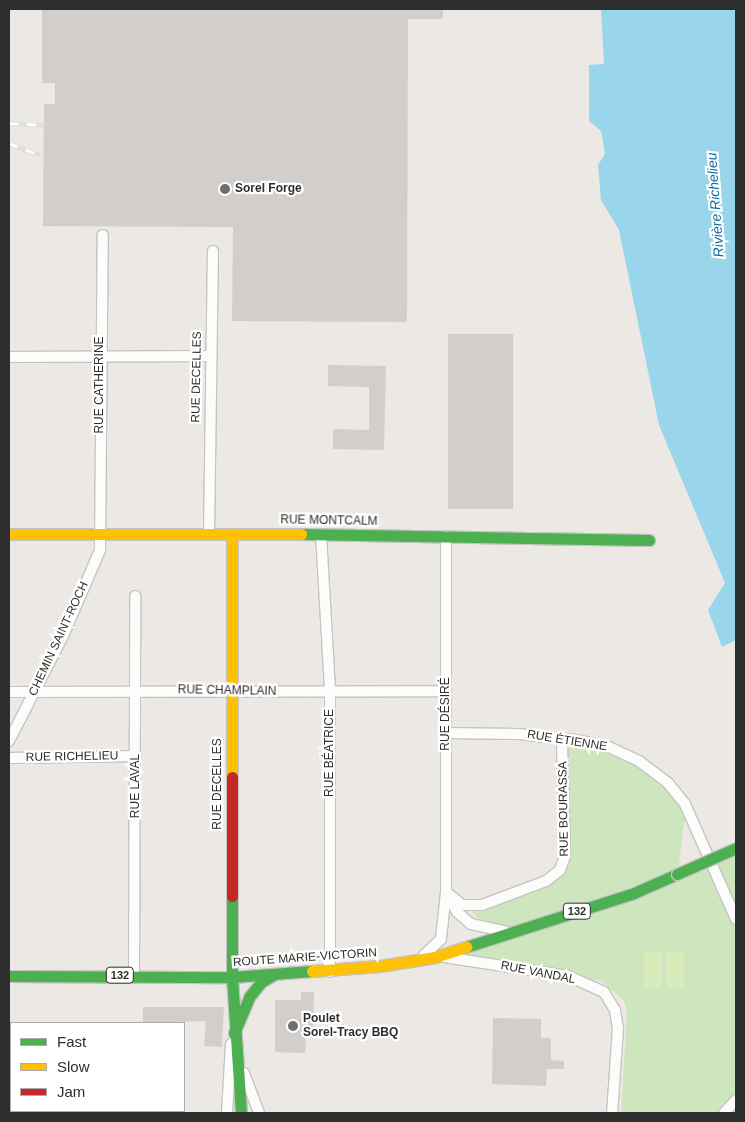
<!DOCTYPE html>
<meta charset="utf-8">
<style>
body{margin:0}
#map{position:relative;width:745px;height:1122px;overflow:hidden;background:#ece8e4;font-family:Helvetica,sans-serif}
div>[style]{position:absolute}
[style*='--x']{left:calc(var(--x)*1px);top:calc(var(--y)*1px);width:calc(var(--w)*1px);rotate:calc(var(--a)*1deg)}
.green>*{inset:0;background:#cee6be}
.pitch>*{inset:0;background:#d9eabb;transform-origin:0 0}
.water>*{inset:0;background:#99d6ec}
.building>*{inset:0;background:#d1cecb;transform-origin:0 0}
.roads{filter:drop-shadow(1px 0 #c5c4c5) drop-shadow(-1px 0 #c5c4c5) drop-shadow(0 1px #c5c4c5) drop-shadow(0 -1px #c5c4c5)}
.street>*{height:10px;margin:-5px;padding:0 5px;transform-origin:5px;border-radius:5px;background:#fcfcfb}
.fast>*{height:11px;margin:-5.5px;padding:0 5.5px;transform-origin:5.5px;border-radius:5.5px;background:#4caf50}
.slow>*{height:11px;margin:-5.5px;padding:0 5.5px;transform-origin:5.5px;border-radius:5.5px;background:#ffc107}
.jam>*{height:11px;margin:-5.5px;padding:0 5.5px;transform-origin:5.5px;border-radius:5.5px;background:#c62828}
.rail>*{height:5px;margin-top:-2.5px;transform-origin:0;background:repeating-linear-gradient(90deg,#fff 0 9px,#dfdfe1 0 18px);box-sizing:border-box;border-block:1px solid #dfdfe1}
.bridges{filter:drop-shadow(1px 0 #c6c5c4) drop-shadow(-1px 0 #c6c5c4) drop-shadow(0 1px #c6c5c4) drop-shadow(0 -1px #c6c5c4)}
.fast-bridge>*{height:11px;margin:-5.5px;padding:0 5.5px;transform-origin:5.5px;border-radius:5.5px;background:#4caf50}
.dots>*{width:14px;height:14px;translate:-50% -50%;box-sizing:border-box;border:2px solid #fff;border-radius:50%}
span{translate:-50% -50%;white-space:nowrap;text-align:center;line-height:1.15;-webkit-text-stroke:4.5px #fff;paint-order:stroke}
.shield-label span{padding:1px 4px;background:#fff;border:1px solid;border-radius:4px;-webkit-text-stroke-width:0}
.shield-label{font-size:11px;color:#2e2e2e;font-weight:700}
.poi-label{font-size:12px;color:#2e2e2e;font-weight:700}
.left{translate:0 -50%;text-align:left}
.street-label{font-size:12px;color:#2e2e2e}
.water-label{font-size:14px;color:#0d6fa3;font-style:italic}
.frame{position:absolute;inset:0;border:10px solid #2e2e2e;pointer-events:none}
.legend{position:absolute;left:10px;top:1022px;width:175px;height:90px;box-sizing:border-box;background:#fff;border:1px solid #ababab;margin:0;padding:6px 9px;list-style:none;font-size:15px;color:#2e2e2e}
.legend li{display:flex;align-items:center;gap:10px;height:25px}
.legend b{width:25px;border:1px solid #ababab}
</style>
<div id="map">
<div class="green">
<i style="clip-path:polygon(562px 739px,586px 742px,652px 770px,691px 816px,684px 823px,678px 873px,736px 851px,736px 1113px,621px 1113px,627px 1012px,624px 1001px,602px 981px,455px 958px,517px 930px,483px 925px,469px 907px,561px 870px)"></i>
</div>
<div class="pitch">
<i style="left:644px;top:952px;width:17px;height:36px"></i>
<i style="left:667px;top:952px;width:17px;height:36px"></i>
</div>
<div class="water">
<i style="clip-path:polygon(601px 9px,736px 9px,736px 640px,722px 647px,708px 610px,725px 583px,659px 425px,619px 230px,601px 200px,598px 165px,605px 154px,601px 131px,589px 121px,589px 65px,604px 64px)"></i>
</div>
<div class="building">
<i style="clip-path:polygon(42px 9px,443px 9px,443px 19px,408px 19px,407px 322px,232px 321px,233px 227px,43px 226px,44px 104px,55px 104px,55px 83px,42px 83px)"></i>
<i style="left:448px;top:334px;width:65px;height:175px"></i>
<i style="clip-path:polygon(328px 365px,386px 366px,384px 450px,333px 449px,333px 429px,369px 430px,369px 387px,328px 386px)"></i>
<i style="clip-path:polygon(301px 992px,314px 992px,313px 1034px,306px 1034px,305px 1053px,275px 1052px,275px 1000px,301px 1000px)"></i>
<i style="clip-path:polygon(143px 1007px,224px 1007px,222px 1047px,204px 1046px,206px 1021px,143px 1023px)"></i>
<i style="clip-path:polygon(493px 1018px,541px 1019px,541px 1038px,551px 1038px,551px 1060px,564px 1061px,564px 1069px,547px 1069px,546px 1086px,492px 1084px)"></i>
</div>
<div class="roads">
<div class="street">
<i style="--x:9;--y:357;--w:202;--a:-0.3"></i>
<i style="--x:209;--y:534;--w:283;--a:-89.2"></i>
<i style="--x:321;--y:534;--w:158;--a:86.7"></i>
<i style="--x:330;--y:692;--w:280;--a:90"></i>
<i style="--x:9;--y:692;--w:437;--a:-0.1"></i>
<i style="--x:446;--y:733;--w:72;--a:0.8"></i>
<i style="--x:518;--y:734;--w:58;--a:5.9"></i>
<i style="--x:576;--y:740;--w:34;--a:12"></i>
<i style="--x:609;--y:747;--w:33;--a:25"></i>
<i style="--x:639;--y:761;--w:36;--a:37"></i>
<i style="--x:668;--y:783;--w:27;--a:51"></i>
<i style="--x:685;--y:804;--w:126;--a:66.1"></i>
<i style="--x:9;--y:741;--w:118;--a:-62.8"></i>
<i style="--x:63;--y:636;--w:94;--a:-66.7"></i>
<i style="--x:100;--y:550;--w:315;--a:-89.5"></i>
<i style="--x:9;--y:758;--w:127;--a:-0.9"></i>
<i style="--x:446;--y:892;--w:21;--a:39"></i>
<i style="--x:462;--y:905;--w:20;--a:0"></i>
<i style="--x:482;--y:905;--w:68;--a:-20.6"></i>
<i style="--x:546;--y:881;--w:18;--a:-38"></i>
<i style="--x:560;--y:870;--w:15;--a:-70"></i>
<i style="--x:565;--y:856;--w:117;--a:-91.5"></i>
<i style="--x:450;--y:899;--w:15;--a:62"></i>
<i style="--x:457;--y:912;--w:18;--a:41"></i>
<i style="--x:471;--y:924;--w:35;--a:12"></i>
<i style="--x:424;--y:955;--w:23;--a:-43"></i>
<i style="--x:441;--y:939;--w:47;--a:-83.9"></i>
<i style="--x:446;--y:892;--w:356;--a:-90"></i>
<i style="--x:444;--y:957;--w:125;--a:8.7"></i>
<i style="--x:568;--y:976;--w:39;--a:24"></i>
<i style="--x:604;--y:992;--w:21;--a:59"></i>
<i style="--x:615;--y:1010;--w:18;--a:81"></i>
<i style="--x:618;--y:1028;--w:85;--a:94"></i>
<i style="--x:134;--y:975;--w:379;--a:-89.8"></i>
<i style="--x:244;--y:1073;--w:43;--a:69.4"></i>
<i style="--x:227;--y:1113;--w:69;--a:-86.7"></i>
<i style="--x:724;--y:1113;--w:18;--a:-47"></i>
</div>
<div class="fast">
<i style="--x:301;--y:534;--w:348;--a:1"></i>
<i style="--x:232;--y:896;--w:81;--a:90"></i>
<i style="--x:232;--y:977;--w:136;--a:86.2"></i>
<i style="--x:466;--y:947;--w:176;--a:-17.8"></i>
<i style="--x:634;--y:893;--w:47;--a:-23.8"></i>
<i style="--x:9;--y:976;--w:223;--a:0.3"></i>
<i style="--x:232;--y:977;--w:80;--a:-4.3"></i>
<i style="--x:234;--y:1033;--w:39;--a:-67"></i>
<i style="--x:249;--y:997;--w:19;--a:-51"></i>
<i style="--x:261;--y:982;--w:14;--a:-30"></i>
</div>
<div class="slow">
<i style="--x:9;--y:534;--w:292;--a:0"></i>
<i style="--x:232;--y:534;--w:243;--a:90"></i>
<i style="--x:312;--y:971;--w:68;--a:-4.2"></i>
<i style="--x:380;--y:966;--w:56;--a:-9.3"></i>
<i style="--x:435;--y:957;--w:33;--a:-18"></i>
</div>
<div class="jam">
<i style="--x:232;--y:777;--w:119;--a:90"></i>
</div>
</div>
<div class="rail">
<i style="--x:9;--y:123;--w:35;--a:3"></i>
<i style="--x:9;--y:143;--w:33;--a:21"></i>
</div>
<div class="bridges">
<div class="fast-bridge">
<i style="--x:677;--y:874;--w:64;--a:-23.8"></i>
</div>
</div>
<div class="dots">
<i style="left:225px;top:189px;background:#706f6e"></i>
<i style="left:293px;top:1026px;background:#706f6e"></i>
</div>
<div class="shield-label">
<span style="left:577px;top:911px">132</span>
<span style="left:120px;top:975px">132</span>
</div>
<div class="poi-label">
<span class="left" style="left:235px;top:189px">Sorel Forge</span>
<span class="left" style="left:303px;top:1026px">Poulet<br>Sorel-Tracy BBQ</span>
</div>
<div class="street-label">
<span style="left:197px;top:377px;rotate:-89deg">RUE DECELLES</span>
<span style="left:100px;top:385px;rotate:-90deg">RUE CATHERINE</span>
<span style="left:329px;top:521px;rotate:1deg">RUE MONTCALM</span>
<span style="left:59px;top:639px;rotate:-65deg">CHEMIN SAINT-ROCH</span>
<span style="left:227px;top:691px;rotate:1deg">RUE CHAMPLAIN</span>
<span style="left:446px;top:714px;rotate:-90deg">RUE DÉSIRÉ</span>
<span style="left:567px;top:741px;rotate:9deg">RUE ÉTIENNE</span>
<span style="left:330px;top:753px;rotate:-90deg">RUE BÉATRICE</span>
<span style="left:72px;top:757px;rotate:-1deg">RUE RICHELIEU</span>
<span style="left:218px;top:784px;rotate:-90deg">RUE DECELLES</span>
<span style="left:136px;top:786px;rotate:-90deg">RUE LAVAL</span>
<span style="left:564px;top:809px;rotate:-91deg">RUE BOURASSA</span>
<span style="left:305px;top:958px;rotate:-4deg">ROUTE MARIE-VICTORIN</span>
<span style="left:538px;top:973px;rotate:11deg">RUE VANDAL</span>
</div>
<div class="water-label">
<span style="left:715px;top:205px;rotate:-94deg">Rivière Richelieu</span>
</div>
<div class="frame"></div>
<ul class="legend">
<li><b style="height:6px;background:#4caf50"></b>Fast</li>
<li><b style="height:6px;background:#ffc107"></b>Slow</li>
<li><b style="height:6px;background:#c62828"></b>Jam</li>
</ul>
</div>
